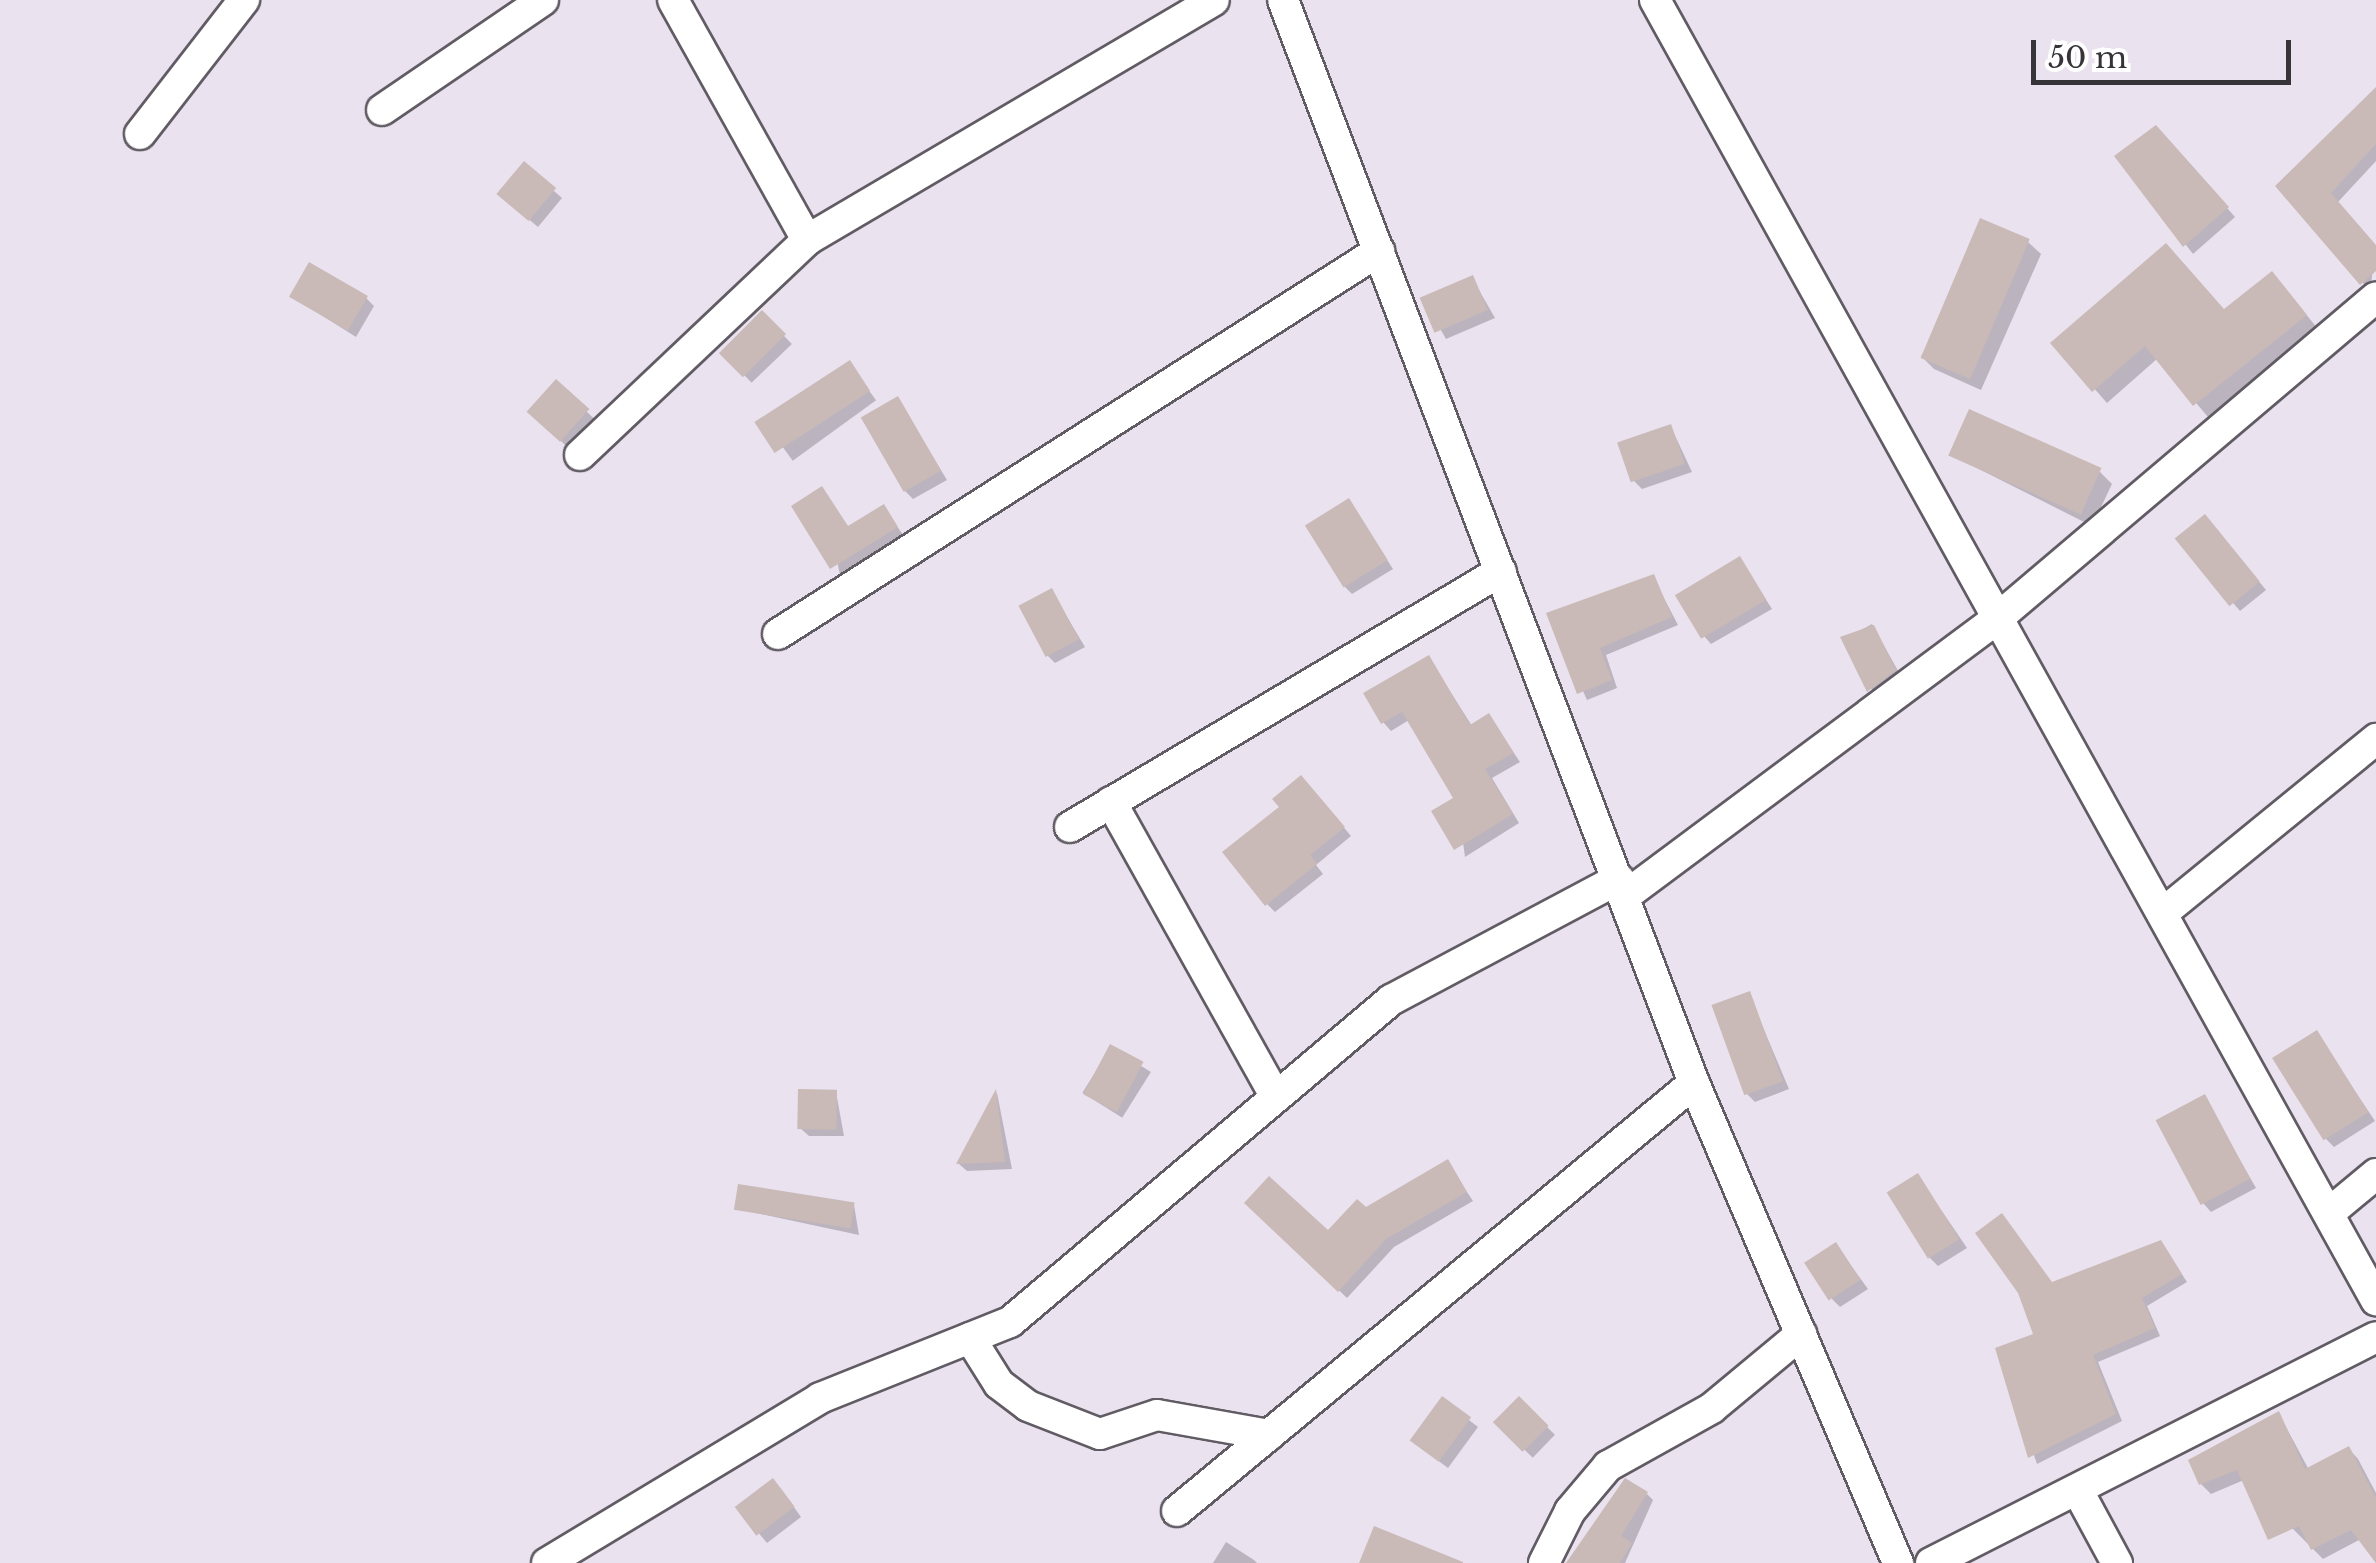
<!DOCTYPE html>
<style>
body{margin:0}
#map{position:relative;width:2376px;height:1563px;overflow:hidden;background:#eae2ee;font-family:"Libre Baskerville",serif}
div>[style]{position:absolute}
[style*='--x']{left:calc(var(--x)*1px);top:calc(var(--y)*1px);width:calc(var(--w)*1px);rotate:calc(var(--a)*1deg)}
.shadow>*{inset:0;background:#0003;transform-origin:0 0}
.building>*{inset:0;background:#c9bab8;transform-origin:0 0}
.roads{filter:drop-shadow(2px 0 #615b64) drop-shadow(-2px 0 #615b64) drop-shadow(0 2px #615b64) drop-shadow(0 -2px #615b64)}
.street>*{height:30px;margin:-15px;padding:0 15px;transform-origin:15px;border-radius:15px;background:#fff}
span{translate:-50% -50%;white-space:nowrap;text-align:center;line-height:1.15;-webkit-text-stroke:10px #fff;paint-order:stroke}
.scale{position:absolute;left:2031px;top:40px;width:260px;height:45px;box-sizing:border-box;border:5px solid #373439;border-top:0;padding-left:12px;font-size:30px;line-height:35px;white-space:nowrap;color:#373439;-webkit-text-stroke:8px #fff;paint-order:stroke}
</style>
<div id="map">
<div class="shadow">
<i style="clip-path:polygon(2376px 90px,2376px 161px,2338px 202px,2376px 248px,2370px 291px,2278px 186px)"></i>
<i style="clip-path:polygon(2164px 136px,2235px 217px,2193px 254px,2118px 157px)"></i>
<i style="clip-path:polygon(524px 165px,562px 198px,538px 227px,508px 202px)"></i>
<i style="clip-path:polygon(2028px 242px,2041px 254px,1981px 390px,1934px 369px,1921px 356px)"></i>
<i style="clip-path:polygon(1472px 278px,1495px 318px,1446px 339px,1423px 299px)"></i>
<i style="clip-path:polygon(2284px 287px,2318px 329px,2208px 417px,2158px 358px,2107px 403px,2054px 343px,2225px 312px)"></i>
<i style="clip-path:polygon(291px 296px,366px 298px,374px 306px,356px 337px)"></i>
<i style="left:762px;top:313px;width:43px;height:56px;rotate:46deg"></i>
<i style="left:849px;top:363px;width:46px;height:103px;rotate:54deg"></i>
<i style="left:556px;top:383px;width:53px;height:39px;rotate:43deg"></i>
<i style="clip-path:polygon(898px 399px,947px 480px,913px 499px,905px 491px)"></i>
<i style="clip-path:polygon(1671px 427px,1692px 472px,1642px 489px,1634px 481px)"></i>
<i style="clip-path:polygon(1951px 455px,2099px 471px,2112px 484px,2092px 526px)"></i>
<i style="clip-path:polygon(822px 490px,849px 528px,883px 507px,904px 536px,840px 575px)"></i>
<i style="clip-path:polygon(1349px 501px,1393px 569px,1352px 594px,1344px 586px)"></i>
<i style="clip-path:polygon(2213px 526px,2266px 590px,2240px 611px,2179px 540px)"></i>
<i style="clip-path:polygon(1740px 559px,1772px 609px,1711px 644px,1703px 635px)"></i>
<i style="clip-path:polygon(1653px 577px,1678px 625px,1606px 655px,1617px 688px,1587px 700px,1549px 614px)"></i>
<i style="clip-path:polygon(1052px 592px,1085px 647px,1055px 663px,1047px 655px)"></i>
<i style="left:1872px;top:624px;width:63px;height:32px;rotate:61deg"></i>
<i style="clip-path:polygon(1429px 658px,1472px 726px,1489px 716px,1520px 762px,1492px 778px,1519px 823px,1465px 857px,1457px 798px,1409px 720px,1391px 731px,1383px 722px)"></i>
<i style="clip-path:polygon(1309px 786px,1351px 836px,1316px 865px,1323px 874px,1275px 912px,1267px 904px)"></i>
<i style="clip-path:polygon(1749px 994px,1789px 1089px,1755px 1102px,1747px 1094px)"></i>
<i style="clip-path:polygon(2316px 1033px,2375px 1121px,2334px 1147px,2326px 1139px)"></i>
<i style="left:1111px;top:1047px;width:47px;height:54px;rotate:32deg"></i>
<i style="clip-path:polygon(836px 1092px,844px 1136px,809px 1136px,800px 1128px)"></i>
<i style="clip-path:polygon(997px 1093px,1012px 1169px,967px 1171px,959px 1164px)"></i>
<i style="clip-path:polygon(2204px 1097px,2256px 1188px,2211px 1212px,2203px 1203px)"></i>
<i style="clip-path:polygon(1447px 1162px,1473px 1201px,1394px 1247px,1347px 1298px,1248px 1203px,1329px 1234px)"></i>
<i style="clip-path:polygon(1918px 1176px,1967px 1248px,1938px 1266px,1930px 1258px)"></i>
<i style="clip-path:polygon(854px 1205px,859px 1235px,737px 1209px)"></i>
<i style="clip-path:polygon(2161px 1242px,2187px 1282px,2147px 1306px,2160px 1336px,2098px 1362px,2122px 1421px,2037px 1464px,1998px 1349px,2036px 1336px,2053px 1284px)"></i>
<i style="clip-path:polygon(1836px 1245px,1868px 1289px,1840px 1307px,1832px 1299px)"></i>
<i style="clip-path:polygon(1442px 1399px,1478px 1427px,1448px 1468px,1421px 1448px)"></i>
<i style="left:1519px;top:1400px;width:50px;height:32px;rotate:44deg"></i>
<i style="clip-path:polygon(2279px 1414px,2309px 1470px,2349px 1449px,2358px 1459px,2376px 1493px,2376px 1563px,2359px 1540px,2323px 1559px,2244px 1480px,2211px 1494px,2201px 1484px)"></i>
<i style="clip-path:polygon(781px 1489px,801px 1517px,767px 1543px,738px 1508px)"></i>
<i style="clip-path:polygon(1647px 1494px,1653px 1500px,1625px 1563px,1584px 1563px)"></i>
<i style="clip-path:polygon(1226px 1542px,1254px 1560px,1257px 1563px,1213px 1563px)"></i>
</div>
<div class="building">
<i style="clip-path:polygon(2376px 87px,2376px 144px,2331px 193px,2376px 245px,2376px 271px,2360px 285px,2275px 186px)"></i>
<i style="clip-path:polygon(2156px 125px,2229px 207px,2183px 247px,2114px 156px)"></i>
<i style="left:524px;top:161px;width:42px;height:43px;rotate:40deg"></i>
<i style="left:1980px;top:218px;width:54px;height:152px;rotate:23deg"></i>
<i style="clip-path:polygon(2166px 243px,2224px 309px,2272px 271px,2307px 315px,2193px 406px,2145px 346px,2092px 392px,2050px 343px)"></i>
<i style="left:309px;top:262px;width:68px;height:40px;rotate:30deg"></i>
<i style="left:1473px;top:275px;width:38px;height:58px;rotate:67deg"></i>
<i style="left:762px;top:310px;width:34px;height:61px;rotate:45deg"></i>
<i style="left:850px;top:360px;width:37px;height:114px;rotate:57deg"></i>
<i style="left:556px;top:379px;width:45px;height:44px;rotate:42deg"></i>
<i style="left:898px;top:396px;width:86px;height:43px;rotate:60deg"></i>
<i style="left:1969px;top:409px;width:145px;height:51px;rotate:24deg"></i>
<i style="left:1671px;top:424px;width:42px;height:57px;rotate:71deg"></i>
<i style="clip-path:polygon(822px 486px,848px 526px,884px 504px,898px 527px,830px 569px,791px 506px)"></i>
<i style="left:1349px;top:498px;width:73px;height:52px;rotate:58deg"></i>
<i style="left:2205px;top:514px;width:87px;height:39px;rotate:51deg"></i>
<i style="left:1740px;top:556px;width:51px;height:76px;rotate:59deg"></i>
<i style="clip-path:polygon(1654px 574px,1672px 617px,1600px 648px,1612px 680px,1577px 694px,1546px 613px)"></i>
<i style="left:1052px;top:588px;width:58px;height:38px;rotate:62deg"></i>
<i style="clip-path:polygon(1874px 625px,1896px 670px,1867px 692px,1840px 637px)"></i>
<i style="clip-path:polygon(1429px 655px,1470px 725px,1489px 713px,1514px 753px,1485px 769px,1513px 814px,1454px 850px,1431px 811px,1453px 798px,1402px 712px,1381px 724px,1363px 693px)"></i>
<i style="clip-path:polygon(1301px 775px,1345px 827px,1310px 855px,1317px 864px,1265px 906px,1222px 852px,1279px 807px,1272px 799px)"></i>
<i style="left:1750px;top:991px;width:96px;height:41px;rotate:70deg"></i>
<i style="left:2317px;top:1030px;width:97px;height:53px;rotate:58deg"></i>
<i style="left:1110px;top:1044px;width:38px;height:57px;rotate:28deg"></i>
<i style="left:798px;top:1089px;width:39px;height:40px;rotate:1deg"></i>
<i style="clip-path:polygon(996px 1089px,1005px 1162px,956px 1164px)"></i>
<i style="left:2205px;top:1094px;width:96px;height:56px;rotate:62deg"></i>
<i style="clip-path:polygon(1448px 1159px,1467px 1192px,1386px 1239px,1338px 1292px,1244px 1203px,1269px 1176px,1328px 1230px,1357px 1199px,1366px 1207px)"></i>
<i style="left:1918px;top:1173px;width:78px;height:37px;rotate:58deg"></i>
<i style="left:738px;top:1184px;width:118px;height:26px;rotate:9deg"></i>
<i style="clip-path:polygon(2002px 1213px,2052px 1282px,2161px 1240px,2182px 1274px,2142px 1298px,2155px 1328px,2093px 1355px,2116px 1414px,2028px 1458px,1995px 1348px,2033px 1334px,2018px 1293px,1975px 1233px)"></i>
<i style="left:1836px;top:1242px;width:45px;height:38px;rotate:57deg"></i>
<i style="left:1442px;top:1396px;width:36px;height:55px;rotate:36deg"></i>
<i style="left:1519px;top:1396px;width:42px;height:37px;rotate:45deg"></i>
<i style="clip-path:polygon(2279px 1411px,2305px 1469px,2349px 1446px,2376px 1498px,2376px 1563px,2351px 1530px,2311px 1550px,2299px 1526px,2268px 1540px,2237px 1470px,2199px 1485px,2188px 1460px)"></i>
<i style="left:773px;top:1478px;width:36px;height:48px;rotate:53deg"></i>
<i style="clip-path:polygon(1625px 1478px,1648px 1492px,1621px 1536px,1632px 1543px,1620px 1563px,1566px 1563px)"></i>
<i style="clip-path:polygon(1374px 1526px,1463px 1562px,1463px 1563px,1359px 1563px)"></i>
</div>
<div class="roads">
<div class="street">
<i style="--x:673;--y:0;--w:275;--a:60.8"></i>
<i style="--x:1283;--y:0;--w:1158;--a:69.22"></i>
<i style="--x:1694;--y:1083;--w:522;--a:66.97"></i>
<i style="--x:1655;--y:0;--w:1487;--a:60.99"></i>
<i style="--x:382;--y:110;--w:195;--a:-34.3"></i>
<i style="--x:140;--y:134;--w:170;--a:-52.2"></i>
<i style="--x:580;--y:455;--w:313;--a:-43.4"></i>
<i style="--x:807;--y:240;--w:472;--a:-30.5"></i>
<i style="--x:778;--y:634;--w:713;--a:-32.51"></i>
<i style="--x:1111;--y:802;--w:338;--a:60.8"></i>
<i style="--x:1070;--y:827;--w:501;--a:-30.71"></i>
<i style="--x:1625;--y:896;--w:467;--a:-36.7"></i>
<i style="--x:1999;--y:617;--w:494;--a:-40.3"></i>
<i style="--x:2164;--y:912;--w:274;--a:-39.2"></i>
<i style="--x:2329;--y:1213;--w:61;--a:-39.7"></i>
<i style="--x:970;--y:1338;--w:54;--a:57.8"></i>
<i style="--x:999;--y:1384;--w:36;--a:37"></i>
<i style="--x:1028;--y:1406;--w:77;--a:21.3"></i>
<i style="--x:1100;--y:1434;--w:60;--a:-18.4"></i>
<i style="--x:1157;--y:1415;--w:114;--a:10.1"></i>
<i style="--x:2078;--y:1491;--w:82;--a:61.6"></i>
<i style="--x:1177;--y:1511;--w:671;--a:-39.62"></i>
<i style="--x:547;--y:1563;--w:319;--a:-31.1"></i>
<i style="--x:820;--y:1398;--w:205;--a:-21.8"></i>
<i style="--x:1010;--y:1322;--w:499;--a:-40.2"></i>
<i style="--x:1391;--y:1000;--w:258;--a:-28"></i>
<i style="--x:1544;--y:1563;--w:58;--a:-63.4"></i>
<i style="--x:1570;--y:1511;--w:59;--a:-49.8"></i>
<i style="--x:1608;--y:1466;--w:119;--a:-29.1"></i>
<i style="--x:1712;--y:1408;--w:116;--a:-39.7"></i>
<i style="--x:1931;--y:1563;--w:499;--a:-26.9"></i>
</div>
</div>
<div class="scale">50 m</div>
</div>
